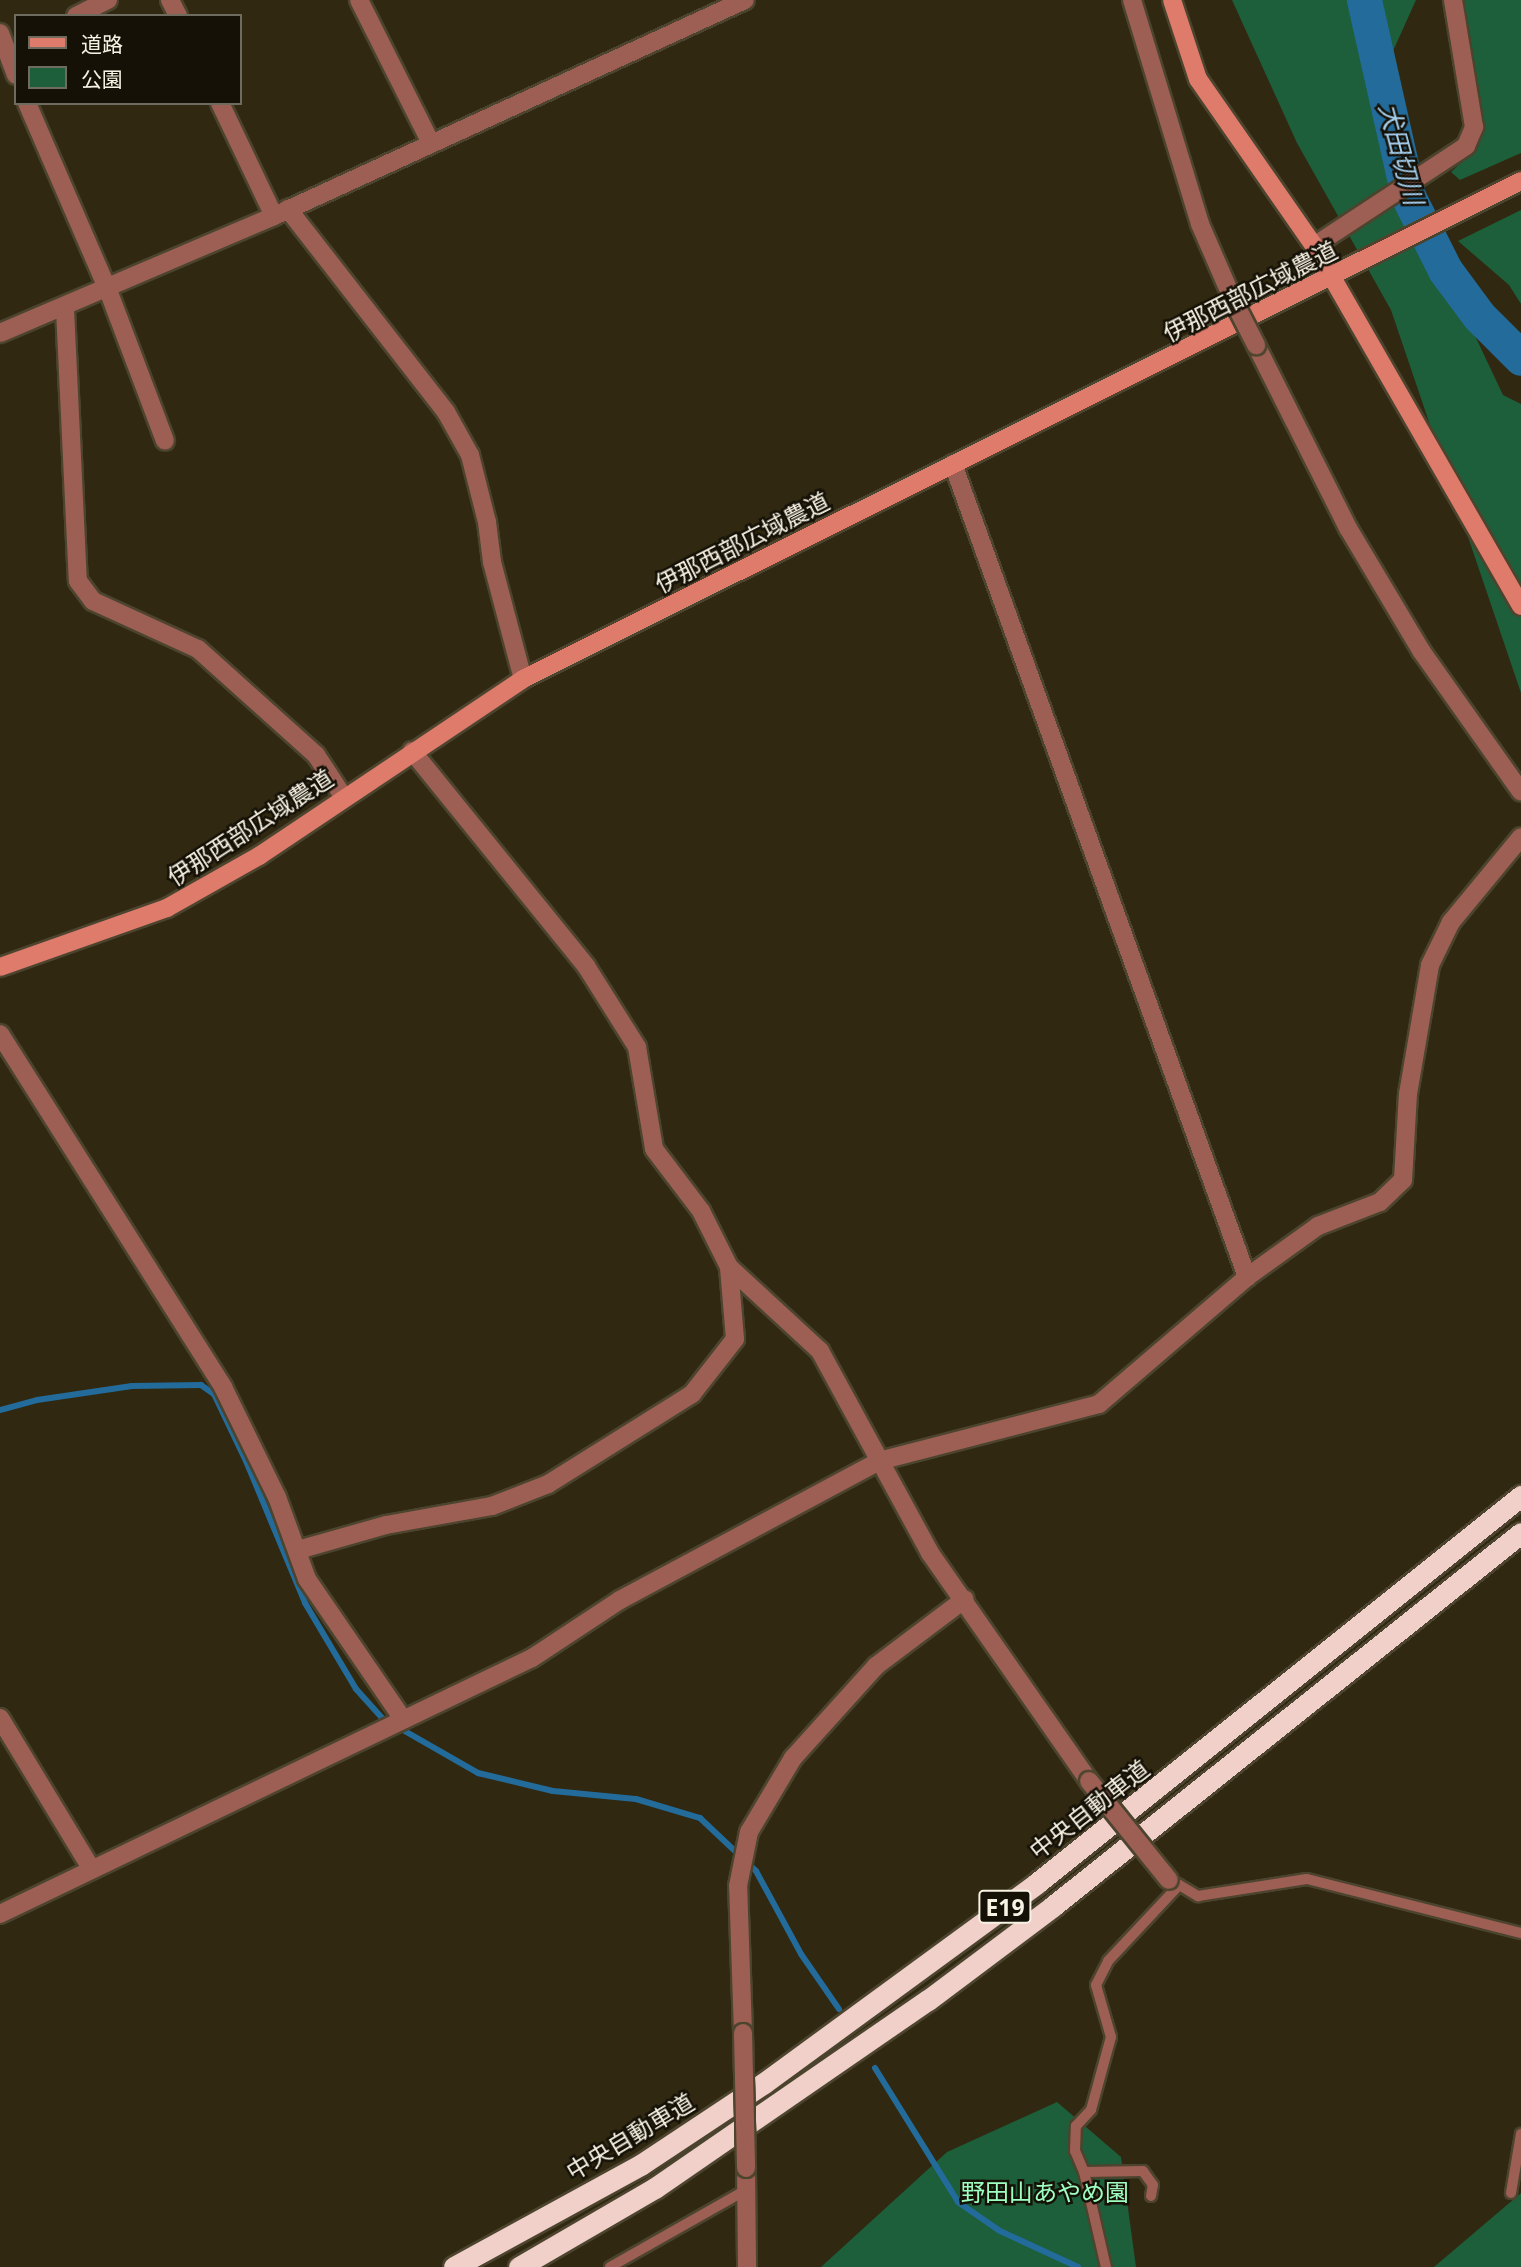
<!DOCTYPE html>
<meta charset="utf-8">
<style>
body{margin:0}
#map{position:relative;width:1521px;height:2267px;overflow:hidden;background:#302810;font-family:"Noto Sans","Noto Sans JP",sans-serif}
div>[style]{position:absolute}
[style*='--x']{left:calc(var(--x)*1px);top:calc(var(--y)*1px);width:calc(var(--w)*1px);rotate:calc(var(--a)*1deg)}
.green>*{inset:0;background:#1c5f3a}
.stream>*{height:6px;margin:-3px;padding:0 3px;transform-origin:3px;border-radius:3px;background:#236b9a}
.river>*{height:35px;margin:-17.5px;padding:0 17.5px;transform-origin:17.5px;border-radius:17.5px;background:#236b9a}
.roads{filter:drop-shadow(2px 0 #4c442e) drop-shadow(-2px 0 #4c442e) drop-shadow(0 2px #4c442e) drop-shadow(0 -2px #4c442e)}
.lane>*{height:10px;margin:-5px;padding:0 5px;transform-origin:5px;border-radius:5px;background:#9d5f54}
.street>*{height:18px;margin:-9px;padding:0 9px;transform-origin:9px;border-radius:9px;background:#9d5f54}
.secondary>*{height:18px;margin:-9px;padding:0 9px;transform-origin:9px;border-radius:9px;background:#df7b6b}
.highway>*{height:21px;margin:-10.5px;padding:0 10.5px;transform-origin:10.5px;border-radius:10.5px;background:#f1d0ca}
.bridges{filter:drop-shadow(2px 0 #4c442e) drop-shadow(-2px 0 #4c442e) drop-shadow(0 2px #4c442e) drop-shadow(0 -2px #4c442e)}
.street-bridge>*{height:18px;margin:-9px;padding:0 9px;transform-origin:9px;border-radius:9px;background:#9d5f54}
span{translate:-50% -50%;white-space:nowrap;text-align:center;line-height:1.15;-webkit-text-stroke:5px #151107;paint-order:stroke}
.shield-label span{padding:2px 5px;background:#151107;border:2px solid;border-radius:5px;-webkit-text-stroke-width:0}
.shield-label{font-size:23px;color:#f7f2e3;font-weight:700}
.street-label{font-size:24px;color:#f7f2e3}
.park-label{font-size:24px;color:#9dfec0}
.water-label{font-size:26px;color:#a4ceed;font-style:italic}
.legend{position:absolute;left:14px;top:14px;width:228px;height:91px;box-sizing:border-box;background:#151107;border:2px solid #6f6b5f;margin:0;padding:9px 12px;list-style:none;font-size:21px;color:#f7f2e3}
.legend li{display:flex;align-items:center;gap:14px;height:35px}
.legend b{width:35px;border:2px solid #6f6b5f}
</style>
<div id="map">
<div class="green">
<i style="clip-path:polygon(1232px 0,1416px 0,1375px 91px,1435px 251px,1503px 395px,1521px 404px,1521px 693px,1391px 310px,1297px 143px)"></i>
<i style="clip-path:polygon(1464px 0,1521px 0,1521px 153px,1460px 180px,1451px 172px,1478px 147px,1484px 120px)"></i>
<i style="clip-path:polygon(1521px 210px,1521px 304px,1509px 285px,1458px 241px)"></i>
<i style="clip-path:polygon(1057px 2102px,1121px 2157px,1136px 2267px,821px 2267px,947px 2152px)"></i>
<i style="clip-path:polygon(1521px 2193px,1521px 2267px,1434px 2267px)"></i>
</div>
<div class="stream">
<i style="--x:0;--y:1410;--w:38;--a:-15"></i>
<i style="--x:37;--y:1400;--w:96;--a:-8.4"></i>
<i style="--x:132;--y:1386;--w:69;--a:-0.8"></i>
<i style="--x:201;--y:1385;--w:16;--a:35"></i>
<i style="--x:214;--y:1394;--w:74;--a:64.5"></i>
<i style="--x:246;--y:1461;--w:154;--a:67.4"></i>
<i style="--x:305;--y:1603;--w:100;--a:59.3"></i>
<i style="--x:356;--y:1689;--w:39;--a:48"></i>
<i style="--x:382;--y:1718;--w:111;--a:29.8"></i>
<i style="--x:478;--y:1773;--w:77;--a:13.5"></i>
<i style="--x:553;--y:1791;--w:83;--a:5.5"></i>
<i style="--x:636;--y:1799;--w:67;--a:16.5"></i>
<i style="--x:700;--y:1818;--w:77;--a:43.4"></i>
<i style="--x:756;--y:1871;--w:94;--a:61.5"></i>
<i style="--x:801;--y:1954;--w:67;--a:55.4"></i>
<i style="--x:875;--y:2068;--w:158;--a:58.2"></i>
<i style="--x:958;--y:2202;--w:51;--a:34.6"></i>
<i style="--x:1000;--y:2231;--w:86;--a:24.8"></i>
</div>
<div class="river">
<i style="--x:1364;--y:0;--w:201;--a:77.3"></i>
<i style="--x:1408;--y:196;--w:83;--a:63.4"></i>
<i style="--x:1445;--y:270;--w:57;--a:53.5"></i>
<i style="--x:1479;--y:316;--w:59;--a:45"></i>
</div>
<div class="roads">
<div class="lane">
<i style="--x:1176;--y:1883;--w:26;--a:31"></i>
<i style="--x:1198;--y:1896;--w:110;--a:-8.9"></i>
<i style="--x:1307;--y:1879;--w:221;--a:14.2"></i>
<i style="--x:1084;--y:2172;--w:98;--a:77"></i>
<i style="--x:1511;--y:2193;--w:60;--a:-80.4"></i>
<i style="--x:1151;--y:2196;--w:11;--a:-80"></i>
<i style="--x:1153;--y:2185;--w:17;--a:-126"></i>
<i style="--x:1143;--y:2171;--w:59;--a:179"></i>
<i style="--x:1084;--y:2172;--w:23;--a:-113"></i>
<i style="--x:1075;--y:2151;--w:25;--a:-88"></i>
<i style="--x:1076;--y:2126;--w:22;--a:-47"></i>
<i style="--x:1091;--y:2110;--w:76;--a:-74.7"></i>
<i style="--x:1111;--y:2037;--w:54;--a:-106.1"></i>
<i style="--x:1096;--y:1985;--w:27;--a:-63"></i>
<i style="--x:1108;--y:1961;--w:104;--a:-46.9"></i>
<i style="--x:610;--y:2267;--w:156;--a:-29.5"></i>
</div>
<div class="street">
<i style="--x:170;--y:0;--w:18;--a:63"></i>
<i style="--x:359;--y:0;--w:158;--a:63.3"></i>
<i style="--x:1132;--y:0;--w:234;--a:73.1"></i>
<i style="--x:1200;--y:224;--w:83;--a:66.5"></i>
<i style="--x:76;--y:16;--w:36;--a:-27"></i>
<i style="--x:0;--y:33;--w:45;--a:69.1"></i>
<i style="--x:27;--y:103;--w:204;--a:66.6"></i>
<i style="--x:108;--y:290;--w:161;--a:69.3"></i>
<i style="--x:220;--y:103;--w:125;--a:64.5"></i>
<i style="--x:288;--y:209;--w:257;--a:52.1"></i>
<i style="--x:446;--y:412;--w:49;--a:60.8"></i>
<i style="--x:470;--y:455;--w:69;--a:75.8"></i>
<i style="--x:487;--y:522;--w:40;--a:82.9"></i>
<i style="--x:492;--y:562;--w:121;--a:75.2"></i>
<i style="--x:1314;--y:246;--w:182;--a:-33.3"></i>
<i style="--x:1466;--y:146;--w:21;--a:-67"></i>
<i style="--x:1474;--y:127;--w:129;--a:-99.4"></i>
<i style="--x:65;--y:309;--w:272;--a:87.3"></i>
<i style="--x:78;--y:581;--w:25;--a:53"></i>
<i style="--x:93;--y:601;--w:115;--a:24.6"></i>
<i style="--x:198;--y:649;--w:159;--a:41.9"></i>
<i style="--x:316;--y:755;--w:49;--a:56.6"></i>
<i style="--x:0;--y:333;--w:298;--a:-23.1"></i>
<i style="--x:274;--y:216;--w:518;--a:-24.64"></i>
<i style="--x:1256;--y:345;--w:205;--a:63.3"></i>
<i style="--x:1348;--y:528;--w:144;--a:59.2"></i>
<i style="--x:1422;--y:652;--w:171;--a:54.7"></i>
<i style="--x:953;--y:464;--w:865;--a:70.12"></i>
<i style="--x:412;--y:751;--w:277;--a:51"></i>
<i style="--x:586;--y:966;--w:96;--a:57.8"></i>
<i style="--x:637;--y:1047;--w:103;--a:80.5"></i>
<i style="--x:654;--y:1149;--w:78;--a:52.8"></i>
<i style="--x:701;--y:1211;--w:63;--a:63.4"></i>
<i style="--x:729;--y:1267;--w:124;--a:42.7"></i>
<i style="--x:820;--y:1351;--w:230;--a:61.4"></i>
<i style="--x:930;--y:1553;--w:278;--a:55.1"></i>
<i style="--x:0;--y:1034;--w:418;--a:57.7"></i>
<i style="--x:223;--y:1387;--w:123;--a:63.9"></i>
<i style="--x:277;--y:1497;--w:87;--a:69.9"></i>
<i style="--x:307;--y:1579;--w:170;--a:55.6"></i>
<i style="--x:298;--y:1550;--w:91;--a:-15.9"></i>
<i style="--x:386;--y:1525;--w:108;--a:-10.2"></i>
<i style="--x:492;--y:1506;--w:60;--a:-21.4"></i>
<i style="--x:548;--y:1484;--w:170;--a:-32"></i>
<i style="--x:692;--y:1394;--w:70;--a:-52"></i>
<i style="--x:735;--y:1339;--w:72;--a:-94.8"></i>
<i style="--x:0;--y:1718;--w:175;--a:58.8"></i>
<i style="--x:0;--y:1914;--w:590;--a:-25.7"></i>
<i style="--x:532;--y:1658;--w:105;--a:-33.4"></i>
<i style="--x:620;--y:1600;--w:294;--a:-28.2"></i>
<i style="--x:879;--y:1461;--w:227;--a:-14.5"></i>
<i style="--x:1099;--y:1404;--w:195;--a:-40.6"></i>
<i style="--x:1247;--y:1277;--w:87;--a:-35.7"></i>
<i style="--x:1318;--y:1226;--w:66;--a:-21.2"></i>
<i style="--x:1380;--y:1202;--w:32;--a:-44"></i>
<i style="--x:1403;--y:1180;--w:86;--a:-86.7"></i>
<i style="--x:1408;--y:1094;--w:131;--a:-80.3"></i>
<i style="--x:1430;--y:965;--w:48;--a:-64"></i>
<i style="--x:1451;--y:922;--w:110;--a:-50.5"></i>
<i style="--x:743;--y:2033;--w:147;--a:-91.9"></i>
<i style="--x:738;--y:1886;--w:55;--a:-78.5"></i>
<i style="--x:749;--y:1832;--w:86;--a:-59.3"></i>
<i style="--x:793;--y:1758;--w:124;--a:-47.9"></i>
<i style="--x:876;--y:1666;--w:111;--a:-37"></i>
<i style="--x:746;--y:2168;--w:99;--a:89.4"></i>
</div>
<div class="secondary">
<i style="--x:1172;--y:0;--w:83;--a:71.8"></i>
<i style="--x:1198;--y:79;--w:203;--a:55.2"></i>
<i style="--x:1314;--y:246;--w:415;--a:60.1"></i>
<i style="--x:0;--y:967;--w:177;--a:-19.5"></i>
<i style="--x:167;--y:908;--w:106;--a:-29.5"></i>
<i style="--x:259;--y:856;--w:318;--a:-33.8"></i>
<i style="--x:523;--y:679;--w:1115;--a:-26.52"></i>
</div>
<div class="highway">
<i style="--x:454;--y:2267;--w:214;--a:-28.7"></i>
<i style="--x:642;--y:2164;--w:146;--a:-33.6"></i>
<i style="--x:764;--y:2083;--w:338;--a:-36.2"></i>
<i style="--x:1037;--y:1883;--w:620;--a:-38.65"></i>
<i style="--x:519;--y:2267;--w:157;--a:-30.2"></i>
<i style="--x:655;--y:2188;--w:331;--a:-34.6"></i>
<i style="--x:928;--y:2000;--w:156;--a:-36.9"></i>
<i style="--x:1053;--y:1906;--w:598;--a:-38.56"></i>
</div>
</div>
<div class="bridges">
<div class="street-bridge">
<i style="--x:1233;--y:300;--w:51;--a:62.9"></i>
<i style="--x:1089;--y:1781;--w:127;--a:51.1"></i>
<i style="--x:743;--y:2033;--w:135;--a:88.7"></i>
</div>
</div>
<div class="shield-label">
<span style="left:1005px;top:1907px">E19</span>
</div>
<div class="street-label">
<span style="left:1250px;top:291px;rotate:-27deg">伊那西部広域農道</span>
<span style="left:742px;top:542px;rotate:-27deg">伊那西部広域農道</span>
<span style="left:250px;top:827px;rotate:-33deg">伊那西部広域農道</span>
<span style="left:1089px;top:1809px;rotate:-38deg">中央自動車道</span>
<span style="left:630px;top:2136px;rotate:-31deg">中央自動車道</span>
</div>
<div class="park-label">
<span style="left:1045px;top:2192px">野田山あやめ園</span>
</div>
<div class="water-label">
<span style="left:1401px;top:154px;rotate:75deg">犬田切川</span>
</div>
<ul class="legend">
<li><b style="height:9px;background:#df7b6b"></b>道路</li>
<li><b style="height:19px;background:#1c5f3a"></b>公園</li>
</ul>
</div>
